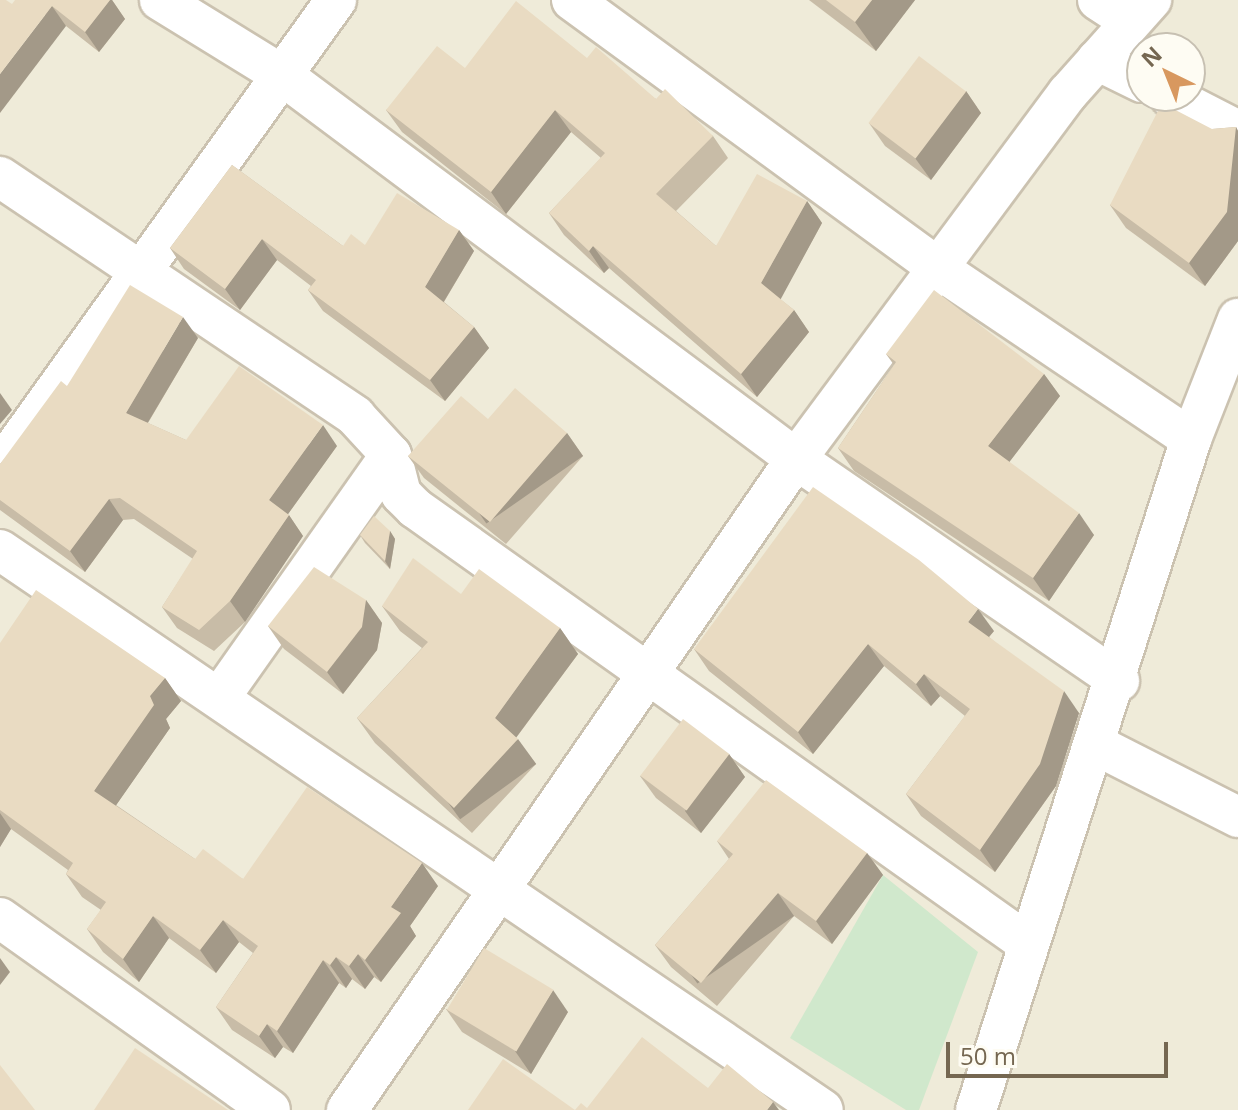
<!DOCTYPE html>
<style>
body{margin:0}
#map{position:relative;width:1238px;height:1110px;overflow:hidden;background:#fbf9ed;font-family:"Open Sans",sans-serif}
div>[style]{position:absolute}
[style*='--x']{left:calc(var(--x)*1px);top:calc(var(--y)*1px);width:calc(var(--w)*1px);rotate:calc(var(--a)*1deg)}
.residential>*{inset:0;background:#efebd9}
.green>*{inset:0;background:#d0e8cc}
.roads{filter:drop-shadow(2px 0 #cbc2b0) drop-shadow(-2px 0 #cbc2b0) drop-shadow(0 2px #cbc2b0) drop-shadow(0 -2px #cbc2b0)}
.minor>*{height:40px;margin:-20px;padding:0 20px;transform-origin:20px;border-radius:20px;background:#fff}
.wall>*{inset:0;background:#c8bca7}
.shaded-wall>*{inset:0;background:#a39988;transform-origin:0 0}
.building>*{inset:0;background:#e9dbc2;transform-origin:0 0}
span{translate:-50% -50%;white-space:nowrap;text-align:center;line-height:1.15;-webkit-text-stroke:7px #fefcf3;paint-order:stroke}
.north{position:absolute;left:1126px;top:32px;width:80px;height:80px;box-sizing:border-box;background:#fefcf3;border:2px solid #c7c0b2;border-radius:50%;rotate:317deg;font-size:22px;font-weight:700;line-height:32px;text-align:center;color:#756751}
.north::after{content:'';display:block;margin:auto;width:28px;height:36px;background:#d8985f;clip-path:polygon(50% 0,100% 100%,50% 72%,0 100%)}
.scale{position:absolute;left:946px;top:1042px;width:222px;height:36px;box-sizing:border-box;border:4px solid #756751;border-top:0;padding-left:10px;font-size:24px;line-height:28px;white-space:nowrap;color:#756751;-webkit-text-stroke:6px #fefcf3;paint-order:stroke}
</style>
<div id="map">
<div class="residential">
<i style="clip-path:polygon(evenodd,0 0,1238px 0,1238px 1110px,0 1110px,0 0,1142px 48px,1190px 48px,1190px 96px,1142px 96px,1142px 48px)"></i>
</div>
<div class="green">
<i style="clip-path:polygon(883px 875px,978px 952px,919px 1110px,906px 1110px,790px 1038px)"></i>
</div>
<div class="roads">
<div class="minor">
<i style="--x:160;--y:0;--w:143;--a:31.6"></i>
<i style="--x:282;--y:75;--w:642;--a:36.76"></i>
<i style="--x:796;--y:459;--w:392;--a:34.5"></i>
<i style="--x:572;--y:0;--w:455;--a:36.2"></i>
<i style="--x:939;--y:269;--w:304;--a:34"></i>
<i style="--x:1098;--y:0;--w:38;--a:33"></i>
<i style="--x:1097;--y:60;--w:50;--a:26.1"></i>
<i style="--x:1170;--y:96;--w:76;--a:27.2"></i>
<i style="--x:0;--y:177;--w:428;--a:33.9"></i>
<i style="--x:355;--y:416;--w:53;--a:47.3"></i>
<i style="--x:391;--y:455;--w:40;--a:75.6"></i>
<i style="--x:401;--y:494;--w:20;--a:45"></i>
<i style="--x:415;--y:508;--w:751;--a:35.4"></i>
<i style="--x:0;--y:468;--w:576;--a:-54.32"></i>
<i style="--x:0;--y:550;--w:995;--a:34.23"></i>
<i style="--x:220;--y:697;--w:296;--a:-54.8"></i>
<i style="--x:1096;--y:745;--w:159;--a:26.9"></i>
<i style="--x:0;--y:918;--w:331;--a:35.4"></i>
<i style="--x:347;--y:1110;--w:791;--a:-55.41"></i>
<i style="--x:796;--y:459;--w:456;--a:-53.4"></i>
<i style="--x:1068;--y:93;--w:125;--a:-48.3"></i>
<i style="--x:976;--y:1110;--w:705;--a:-72.23"></i>
<i style="--x:1191;--y:439;--w:129;--a:-68.6"></i>
</div>
</div>
<div class="wall">
<i style="clip-path:polygon(15px 0,112px 0,125px 19px,99px 52px,66px 26px)"></i>
<i style="clip-path:polygon(809px 0,915px 0,876px 51px)"></i>
<i style="clip-path:polygon(587px 58px,656px 99px,713px 136px,728px 158px,676px 211px,716px 246px,807px 201px,822px 223px,780px 299px,794px 310px,809px 332px,757px 397px,609px 268px,604px 273px,564px 235px,549px 213px,601px 158px,571px 132px,506px 214px,402px 132px,386px 110px,465px 68px)"></i>
<i style="clip-path:polygon(966px 91px,981px 113px,931px 180px,885px 146px,869px 123px)"></i>
<i style="clip-path:polygon(1236px 127px,1238px 131px,1238px 241px,1205px 286px,1126px 228px,1110px 205px,1212px 129px)"></i>
<i style="clip-path:polygon(232px 165px,343px 246px,365px 245px,459px 230px,474px 251px,444px 302px,474px 327px,489px 348px,445px 401px,323px 311px,308px 290px,311px 286px,277px 260px,240px 310px,184px 269px,170px 248px)"></i>
<i style="clip-path:polygon(198px 338px,148px 423px,186px 440px,337px 446px,288px 514px,303px 536px,245px 622px,214px 651px,177px 628px,162px 607px,193px 559px,134px 519px,123px 520px,85px 572px,0 510px,0 464px,67px 386px)"></i>
<i style="clip-path:polygon(886px 354px,1044px 374px,1060px 396px,1009px 462px,1094px 535px,1049px 601px,854px 471px,838px 448px,894px 365px)"></i>
<i style="clip-path:polygon(488px 419px,567px 433px,583px 456px,506px 544px,424px 478px,408px 456px)"></i>
<i style="clip-path:polygon(390px 531px,395px 539px,390px 569px,365px 543px,360px 535px)"></i>
<i style="clip-path:polygon(461px 594px,560px 628px,578px 654px,516px 738px,536px 764px,472px 833px,375px 743px,357px 718px,422px 648px,400px 631px,382px 606px)"></i>
<i style="clip-path:polygon(366px 600px,382px 623px,377px 650px,343px 694px,284px 649px,268px 626px)"></i>
<i style="clip-path:polygon(994px 631px,989px 637px,1079px 713px,1056px 786px,995px 872px,921px 816px,906px 794px,965px 716px,940px 696px,931px 706px,884px 666px,813px 754px,709px 671px,694px 649px)"></i>
<i style="clip-path:polygon(0 643px,165px 678px,181px 701px,166px 719px,170px 728px,116px 805px,195px 859px,243px 879px,438px 886px,410px 926px,416px 936px,381px 982px,374px 977px,365px 989px,352px 979px,346px 988px,339px 983px,293px 1053px,283px 1047px,275px 1058px,232px 1030px,216px 1007px,253px 953px,239px 942px,216px 973px,169px 938px,139px 982px,103px 952px,87px 929px,101px 910px,82px 897px,66px 874px,68px 870px,11px 829px,0 847px)"></i>
<i style="clip-path:polygon(729px 754px,745px 777px,701px 833px,656px 798px,640px 776px)"></i>
<i style="clip-path:polygon(717px 841px,867px 853px,883px 875px,832px 944px,794px 916px,717px 1006px,671px 967px,655px 945px,729px 859px)"></i>
<i style="clip-path:polygon(446px 1009px,568px 1012px,531px 1074px,462px 1032px)"></i>
</div>
<div class="shaded-wall">
<i style="clip-path:polygon(110px 0,112px 0,125px 19px,99px 52px,85px 32px)"></i>
<i style="clip-path:polygon(872px 0,915px 0,876px 51px,855px 22px)"></i>
<i style="clip-path:polygon(52px 6px,66px 26px,0 113px,0 74px)"></i>
<i style="clip-path:polygon(966px 91px,981px 113px,931px 180px,915px 158px)"></i>
<i style="clip-path:polygon(555px 110px,571px 132px,506px 214px,491px 192px)"></i>
<i style="clip-path:polygon(1236px 127px,1238px 131px,1238px 241px,1205px 286px,1189px 263px)"></i>
<i style="clip-path:polygon(807px 201px,822px 223px,777px 306px,761px 283px)"></i>
<i style="clip-path:polygon(459px 230px,474px 251px,440px 308px,425px 287px)"></i>
<i style="clip-path:polygon(262px 239px,277px 260px,240px 310px,225px 289px)"></i>
<i style="clip-path:polygon(593px 246px,609px 268px,604px 273px,589px 251px)"></i>
<i style="clip-path:polygon(794px 310px,809px 332px,757px 397px,741px 374px)"></i>
<i style="clip-path:polygon(183px 317px,198px 338px,141px 434px,126px 413px)"></i>
<i style="clip-path:polygon(474px 327px,489px 348px,445px 401px,430px 380px)"></i>
<i style="clip-path:polygon(1044px 374px,1060px 396px,1004px 469px,988px 446px)"></i>
<i style="clip-path:polygon(0 393px,12px 410px,0 424px)"></i>
<i style="clip-path:polygon(323px 425px,337px 446px,283px 521px,269px 500px)"></i>
<i style="left:567px;top:433px;width:28px;height:118px;rotate:55deg"></i>
<i style="clip-path:polygon(109px 499px,123px 520px,85px 572px,70px 551px)"></i>
<i style="clip-path:polygon(1079px 513px,1094px 535px,1049px 601px,1033px 578px)"></i>
<i style="clip-path:polygon(289px 515px,303px 536px,245px 622px,230px 601px)"></i>
<i style="clip-path:polygon(390px 531px,395px 539px,390px 569px,385px 561px)"></i>
<i style="clip-path:polygon(366px 600px,382px 623px,377px 650px,343px 694px,327px 672px)"></i>
<i style="clip-path:polygon(978px 609px,994px 631px,983px 644px,968px 622px)"></i>
<i style="clip-path:polygon(560px 628px,578px 654px,512px 743px,495px 718px)"></i>
<i style="clip-path:polygon(868px 644px,884px 666px,813px 754px,798px 732px)"></i>
<i style="clip-path:polygon(924px 674px,940px 696px,931px 706px,916px 684px)"></i>
<i style="clip-path:polygon(165px 678px,181px 701px,166px 719px,170px 728px,110px 814px,94px 791px,150px 696px)"></i>
<i style="clip-path:polygon(1064px 691px,1079px 713px,1056px 786px,995px 872px,980px 850px)"></i>
<i style="left:518px;top:739px;width:31px;height:94px;rotate:54deg"></i>
<i style="clip-path:polygon(729px 754px,745px 777px,701px 833px,685px 811px)"></i>
<i style="clip-path:polygon(0 813px,11px 829px,0 847px)"></i>
<i style="clip-path:polygon(867px 853px,883px 875px,832px 944px,816px 921px)"></i>
<i style="clip-path:polygon(422px 863px,438px 886px,410px 926px,416px 936px,381px 982px,365px 960px,391px 907px)"></i>
<i style="left:778px;top:893px;width:28px;height:118px;rotate:55deg"></i>
<i style="clip-path:polygon(153px 916px,169px 938px,139px 982px,123px 959px)"></i>
<i style="clip-path:polygon(223px 920px,239px 942px,216px 973px,200px 950px)"></i>
<i style="clip-path:polygon(358px 954px,374px 977px,365px 989px,349px 966px)"></i>
<i style="clip-path:polygon(336px 957px,352px 979px,346px 988px,330px 965px)"></i>
<i style="clip-path:polygon(0 958px,10px 972px,0 985px)"></i>
<i style="clip-path:polygon(323px 960px,339px 983px,293px 1053px,277px 1031px)"></i>
<i style="clip-path:polygon(553px 990px,568px 1012px,531px 1074px,515px 1051px)"></i>
<i style="clip-path:polygon(267px 1024px,283px 1047px,275px 1058px,259px 1036px)"></i>
<i style="clip-path:polygon(773px 1102px,779px 1110px,767px 1110px)"></i>
</div>
<div class="building">
<i style="clip-path:polygon(0 0,6px 0,12px 4px,15px 0,110px 0,85px 32px,52px 6px,0 74px)"></i>
<i style="clip-path:polygon(826px 0,872px 0,855px 22px)"></i>
<i style="clip-path:polygon(516px 1px,587px 58px,596px 47px,656px 99px,665px 89px,713px 136px,656px 194px,716px 246px,757px 174px,807px 201px,761px 283px,794px 310px,741px 374px,593px 246px,589px 251px,549px 213px,605px 153px,555px 110px,491px 192px,386px 110px,437px 46px,465px 68px)"></i>
<i style="left:919px;top:56px;width:59px;height:84px;rotate:37deg"></i>
<i style="clip-path:polygon(1162px 103px,1212px 129px,1236px 127px,1227px 212px,1189px 263px,1110px 205px)"></i>
<i style="clip-path:polygon(232px 165px,343px 246px,351px 234px,365px 245px,397px 193px,459px 230px,425px 287px,474px 327px,430px 380px,308px 290px,316px 280px,262px 239px,225px 289px,170px 248px)"></i>
<i style="clip-path:polygon(130px 285px,183px 317px,126px 413px,186px 440px,239px 366px,323px 425px,269px 500px,289px 515px,230px 601px,199px 630px,162px 607px,197px 551px,120px 498px,109px 499px,70px 551px,0 500px,0 464px,61px 381px,67px 386px)"></i>
<i style="clip-path:polygon(934px 290px,1044px 374px,988px 446px,1079px 513px,1033px 578px,838px 448px,896px 362px,886px 354px)"></i>
<i style="clip-path:polygon(515px 388px,567px 433px,490px 522px,408px 456px,461px 396px,488px 419px)"></i>
<i style="clip-path:polygon(813px 487px,919px 560px,978px 609px,968px 622px,1064px 691px,1040px 764px,980px 850px,906px 794px,970px 709px,924px 674px,916px 684px,868px 644px,798px 732px,694px 649px)"></i>
<i style="clip-path:polygon(374px 516px,390px 531px,385px 561px,360px 535px)"></i>
<i style="clip-path:polygon(413px 558px,461px 594px,479px 569px,560px 628px,495px 718px,518px 739px,454px 808px,357px 718px,428px 642px,382px 606px)"></i>
<i style="clip-path:polygon(314px 567px,366px 600px,362px 627px,327px 672px,268px 626px)"></i>
<i style="clip-path:polygon(36px 590px,165px 678px,150px 696px,154px 705px,94px 791px,195px 859px,203px 849px,243px 879px,307px 787px,422px 863px,391px 907px,401px 913px,365px 960px,358px 954px,349px 966px,336px 957px,330px 965px,323px 960px,277px 1031px,267px 1024px,259px 1036px,216px 1007px,258px 946px,223px 920px,200px 950px,153px 916px,123px 959px,87px 929px,106px 902px,66px 874px,73px 863px,0 810px,0 643px)"></i>
<i style="left:683px;top:719px;width:58px;height:71px;rotate:37deg"></i>
<i style="clip-path:polygon(766px 780px,867px 853px,816px 921px,778px 893px,701px 983px,655px 945px,733px 854px,717px 841px)"></i>
<i style="left:484px;top:948px;width:81px;height:72px;rotate:31deg"></i>
<i style="clip-path:polygon(642px 1037px,708px 1088px,727px 1064px,773px 1102px,767px 1110px,468px 1110px,503px 1059px,575px 1110px,581px 1103px,587px 1108px)"></i>
<i style="clip-path:polygon(135px 1048px,228px 1110px,94px 1110px)"></i>
<i style="clip-path:polygon(0 1065px,35px 1110px,0 1110px)"></i>
</div>
<div class="north">N</div>
<div class="scale">50 m</div>
</div>
